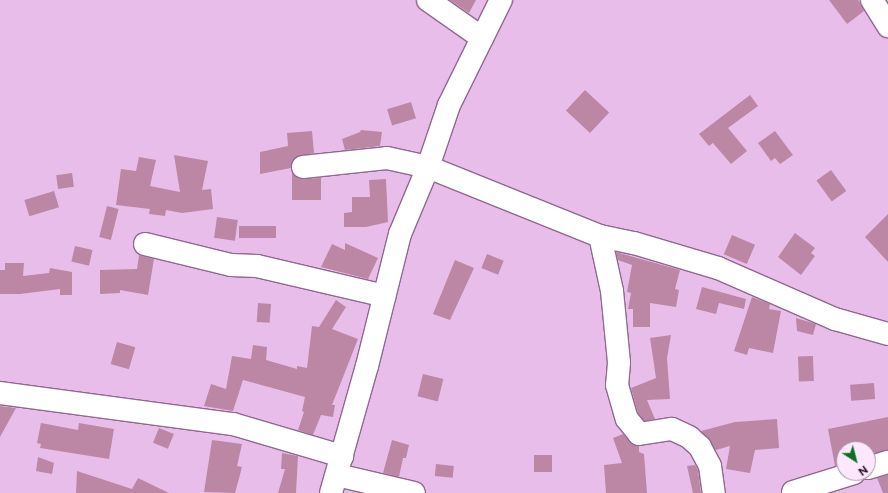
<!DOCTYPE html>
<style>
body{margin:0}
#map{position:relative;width:888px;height:493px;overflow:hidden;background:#e9bdea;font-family:Raleway,sans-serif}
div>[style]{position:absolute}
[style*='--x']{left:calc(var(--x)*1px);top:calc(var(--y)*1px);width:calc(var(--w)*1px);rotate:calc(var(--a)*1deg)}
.building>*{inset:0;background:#bc87a4;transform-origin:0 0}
.roads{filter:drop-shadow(1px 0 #8f6890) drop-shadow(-1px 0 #8f6890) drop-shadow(0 1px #8f6890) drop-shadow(0 -1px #8f6890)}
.minor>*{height:22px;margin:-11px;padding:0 11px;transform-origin:11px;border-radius:11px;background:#fff}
span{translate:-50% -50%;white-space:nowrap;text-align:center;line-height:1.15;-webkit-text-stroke:3px #fde7fd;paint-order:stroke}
.north{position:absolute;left:836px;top:441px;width:40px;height:40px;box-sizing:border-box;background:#fde7fd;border:1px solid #a28fa2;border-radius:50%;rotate:144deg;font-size:11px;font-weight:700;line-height:16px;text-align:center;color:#1a0b1a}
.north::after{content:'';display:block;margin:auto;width:14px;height:18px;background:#0b7122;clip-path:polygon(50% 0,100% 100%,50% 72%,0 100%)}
</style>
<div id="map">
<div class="building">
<i style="clip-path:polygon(450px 0,476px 0,469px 13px)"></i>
<i style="clip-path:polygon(829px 0,858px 0,864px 11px,847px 24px)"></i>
<i style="left:585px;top:90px;width:33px;height:28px;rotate:43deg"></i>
<i style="clip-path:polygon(750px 95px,758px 106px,728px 128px,747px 151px,731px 164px,713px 143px,709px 146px,699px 134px)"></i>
<i style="left:411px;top:102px;width:17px;height:25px;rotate:73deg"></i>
<i style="clip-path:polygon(361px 130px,382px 132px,380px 146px,345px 150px,342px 139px,360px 132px)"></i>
<i style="clip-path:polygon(312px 131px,314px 153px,296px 157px,291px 168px,260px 174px,260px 152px,288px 146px,287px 133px)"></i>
<i style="clip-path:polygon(775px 131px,793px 155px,780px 164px,775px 158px,771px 161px,758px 143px)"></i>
<i style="clip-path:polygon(174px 155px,208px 161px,202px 190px,211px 189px,213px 209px,182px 213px,166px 210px,165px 216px,149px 214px,150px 209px,116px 205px,121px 169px,136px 171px,139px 157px,156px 160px,150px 186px,180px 192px)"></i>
<i style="left:831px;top:170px;width:26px;height:18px;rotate:54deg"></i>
<i style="left:72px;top:173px;width:14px;height:16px;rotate:82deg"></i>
<i style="clip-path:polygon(292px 173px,304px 179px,321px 178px,321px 200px,292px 200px)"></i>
<i style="clip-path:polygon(386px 179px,388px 222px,366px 227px,344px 227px,344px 213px,352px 212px,352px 197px,370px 197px,369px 180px)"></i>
<i style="left:54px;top:191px;width:17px;height:31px;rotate:73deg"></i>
<i style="left:107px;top:206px;width:12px;height:32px;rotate:14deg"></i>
<i style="clip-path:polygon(888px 214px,888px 262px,865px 237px)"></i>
<i style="left:217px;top:217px;width:21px;height:21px;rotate:8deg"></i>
<i style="left:276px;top:226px;width:12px;height:37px;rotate:90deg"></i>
<i style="clip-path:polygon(795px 233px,815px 248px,811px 253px,815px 256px,801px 275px,778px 257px)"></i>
<i style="left:732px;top:235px;width:25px;height:21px;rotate:23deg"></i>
<i style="clip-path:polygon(345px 243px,378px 258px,368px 279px,321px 267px,332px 244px,345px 250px)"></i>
<i style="left:75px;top:246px;width:18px;height:16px;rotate:13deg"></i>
<i style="clip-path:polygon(616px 252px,680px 270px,675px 289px,679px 290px,676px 307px,650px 303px,650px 327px,633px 327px,633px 309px,628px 309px,631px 293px,627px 292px,632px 265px,618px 260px)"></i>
<i style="left:487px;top:254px;width:18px;height:15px;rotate:22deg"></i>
<i style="clip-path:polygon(139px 255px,154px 259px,148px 295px,120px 290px,120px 293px,100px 294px,100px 270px,137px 269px)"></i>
<i style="clip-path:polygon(455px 260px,474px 268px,450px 320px,433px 314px)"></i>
<i style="clip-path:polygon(5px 263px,24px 263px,23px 276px,49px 273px,50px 268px,72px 272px,72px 295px,60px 295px,60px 289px,20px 294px,0 294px,0 270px,5px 270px)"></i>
<i style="clip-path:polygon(702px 287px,746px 299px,744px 309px,719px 303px,716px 314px,696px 309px)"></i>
<i style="clip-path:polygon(752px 297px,770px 304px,769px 309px,781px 311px,773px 353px,749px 348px,747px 355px,734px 351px)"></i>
<i style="clip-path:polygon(336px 300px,346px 307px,332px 329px,358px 339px,332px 405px,335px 405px,333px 417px,321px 415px,313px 435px,298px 430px,304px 412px,302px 411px,305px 397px,243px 380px,233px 411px,204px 406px,211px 384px,226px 389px,232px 356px,251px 359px,253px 345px,267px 347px,266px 360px,297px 369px,297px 366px,307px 368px,312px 326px,319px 327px)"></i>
<i style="left:258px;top:303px;width:13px;height:19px;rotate:4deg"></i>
<i style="clip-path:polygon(796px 318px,816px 324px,813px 335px,797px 331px)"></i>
<i style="clip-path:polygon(671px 335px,667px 358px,670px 399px,647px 400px,655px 419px,644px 421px,638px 413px,631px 388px,656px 378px,650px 338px)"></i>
<i style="left:117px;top:342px;width:19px;height:23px;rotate:16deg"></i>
<i style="left:813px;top:356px;width:25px;height:15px;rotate:88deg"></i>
<i style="left:423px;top:374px;width:21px;height:23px;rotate:14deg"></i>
<i style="left:874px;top:383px;width:16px;height:24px;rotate:86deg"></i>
<i style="clip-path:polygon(0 406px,16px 408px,0 437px)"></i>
<i style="clip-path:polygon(888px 417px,888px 450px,869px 455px,868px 449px,844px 449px,844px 463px,835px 466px,828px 429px)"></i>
<i style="clip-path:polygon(777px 419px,779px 448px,755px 450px,750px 473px,726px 469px,730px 446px,716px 450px,701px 431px,735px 422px)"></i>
<i style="clip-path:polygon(41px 423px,78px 430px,79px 423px,114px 429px,109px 459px,40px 448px,41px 444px,37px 443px)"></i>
<i style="left:159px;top:428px;width:16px;height:16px;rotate:22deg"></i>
<i style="clip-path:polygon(623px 434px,630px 442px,639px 446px,639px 452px,644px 454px,647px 493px,606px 493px,604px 465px,622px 463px,613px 438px)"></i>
<i style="clip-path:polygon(212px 440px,242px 444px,237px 466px,242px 467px,235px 493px,204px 492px)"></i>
<i style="clip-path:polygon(392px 440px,409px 445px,406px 458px,403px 458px,399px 477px,383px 473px)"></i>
<i style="clip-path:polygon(282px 453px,298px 456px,296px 493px,278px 493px,285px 469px,281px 469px)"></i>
<i style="left:534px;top:455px;width:18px;height:17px"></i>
<i style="clip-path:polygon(38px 457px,54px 463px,52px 474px,36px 471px)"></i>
<i style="left:436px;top:464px;width:18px;height:12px;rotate:6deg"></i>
<i style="clip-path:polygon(695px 465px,698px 470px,701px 493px,693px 493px,687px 466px)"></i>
<i style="clip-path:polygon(77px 471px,132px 489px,138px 478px,169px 493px,76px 493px)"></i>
<i style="clip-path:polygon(888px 475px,888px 493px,883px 493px,877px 478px)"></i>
</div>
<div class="roads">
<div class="minor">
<i style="--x:428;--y:0;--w:66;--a:35.1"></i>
<i style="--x:872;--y:0;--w:31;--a:58"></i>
<i style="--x:303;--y:167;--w:84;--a:-6.1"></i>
<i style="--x:387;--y:158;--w:42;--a:12.4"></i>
<i style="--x:428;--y:167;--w:185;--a:21.9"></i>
<i style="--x:600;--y:236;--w:56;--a:77.7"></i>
<i style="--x:612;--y:291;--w:72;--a:84.4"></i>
<i style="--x:619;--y:363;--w:22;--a:95"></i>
<i style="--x:617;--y:385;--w:35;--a:74"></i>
<i style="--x:627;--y:419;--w:19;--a:51"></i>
<i style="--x:639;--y:434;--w:33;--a:-9"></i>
<i style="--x:672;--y:429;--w:19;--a:25"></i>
<i style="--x:689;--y:437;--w:15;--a:42"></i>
<i style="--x:700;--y:447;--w:21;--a:62"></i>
<i style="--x:710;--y:466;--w:27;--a:82"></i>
<i style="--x:600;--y:236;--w:35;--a:12"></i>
<i style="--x:634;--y:243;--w:88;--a:16.6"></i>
<i style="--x:718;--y:268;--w:128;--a:23.6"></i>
<i style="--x:835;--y:319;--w:55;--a:15.8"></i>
<i style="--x:145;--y:244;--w:89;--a:13.7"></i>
<i style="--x:231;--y:265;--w:26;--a:2"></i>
<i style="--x:257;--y:266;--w:131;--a:13.2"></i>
<i style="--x:0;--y:393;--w:235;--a:7.6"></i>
<i style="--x:233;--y:424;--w:114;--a:16.4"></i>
<i style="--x:868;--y:468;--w:21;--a:-17"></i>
<i style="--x:337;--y:475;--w:79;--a:13.2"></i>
<i style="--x:793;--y:492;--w:64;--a:-17.3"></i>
<i style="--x:331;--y:493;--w:132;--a:-74.2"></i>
<i style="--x:367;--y:366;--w:136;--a:-76"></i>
<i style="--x:400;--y:234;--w:73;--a:-67.3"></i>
<i style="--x:428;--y:167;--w:65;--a:-71.3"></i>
<i style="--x:449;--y:105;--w:117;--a:-63.7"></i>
</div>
</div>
<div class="north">N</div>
</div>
